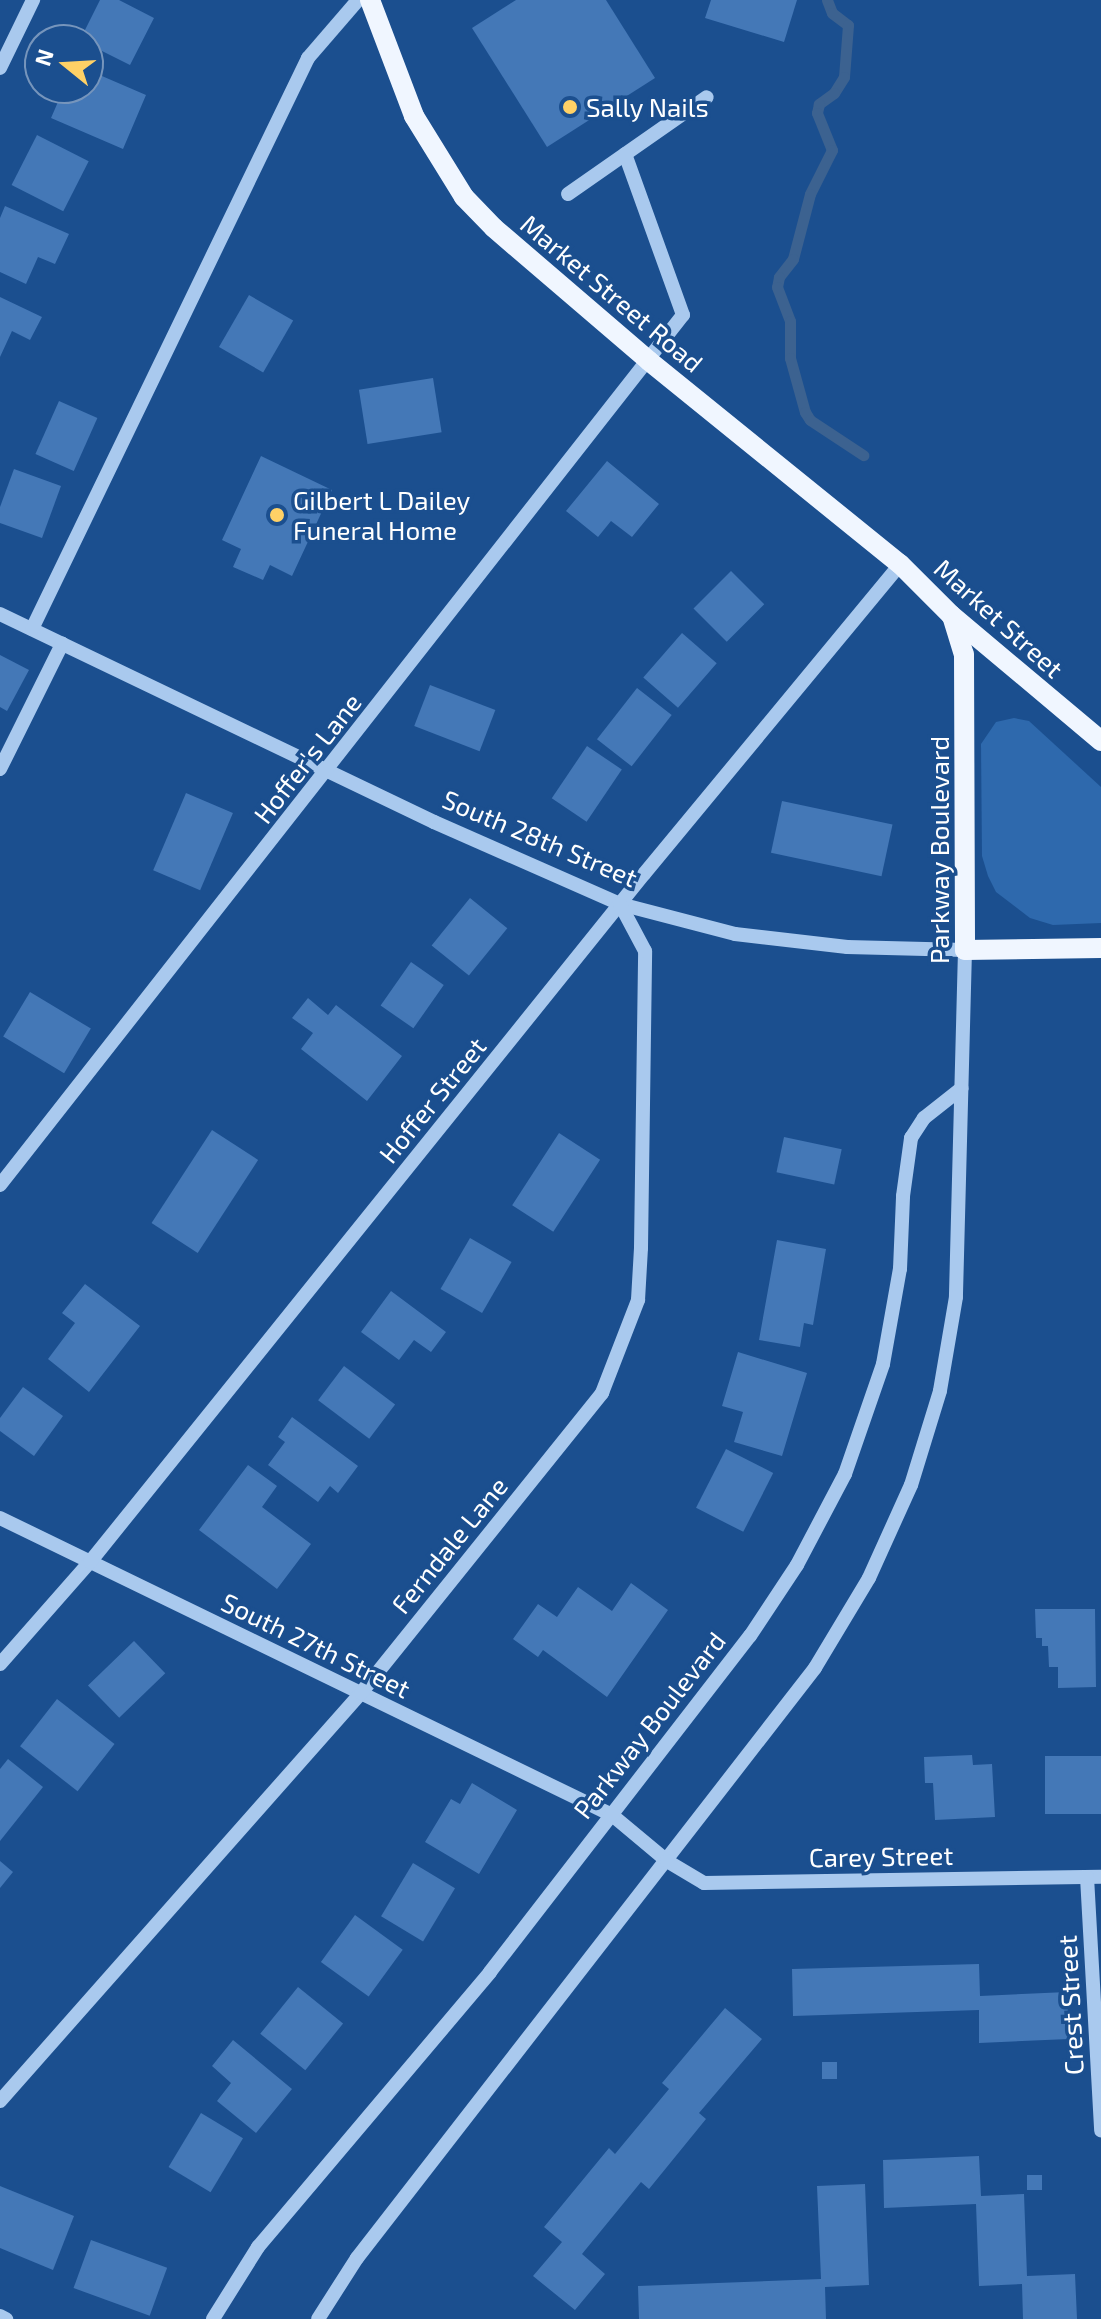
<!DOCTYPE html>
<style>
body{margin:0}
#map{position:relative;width:1101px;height:2319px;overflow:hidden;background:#1b4f8f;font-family:"Exo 2",sans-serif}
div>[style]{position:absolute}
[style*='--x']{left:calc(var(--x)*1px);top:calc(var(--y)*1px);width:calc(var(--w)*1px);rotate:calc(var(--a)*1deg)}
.green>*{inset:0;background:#2e69ad}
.stream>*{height:11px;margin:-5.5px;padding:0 5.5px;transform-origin:5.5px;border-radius:5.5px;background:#3c6290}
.building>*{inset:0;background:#4478b7;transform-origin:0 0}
.minor>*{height:14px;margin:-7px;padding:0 7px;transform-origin:7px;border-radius:7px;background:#a9c9ee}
.major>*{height:20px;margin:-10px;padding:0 10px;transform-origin:10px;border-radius:10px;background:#f0f6ff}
.dots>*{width:22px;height:22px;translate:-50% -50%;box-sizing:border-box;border:4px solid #1b4f8f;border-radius:50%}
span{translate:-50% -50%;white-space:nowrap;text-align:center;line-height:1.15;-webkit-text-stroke:7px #1b4f8f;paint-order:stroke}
.poi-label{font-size:26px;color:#fff}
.left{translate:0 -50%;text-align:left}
.street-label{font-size:26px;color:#fff}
.north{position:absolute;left:24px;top:24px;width:80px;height:80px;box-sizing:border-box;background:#1b4f8f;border:2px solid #7695bc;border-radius:50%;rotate:288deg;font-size:22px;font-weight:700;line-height:32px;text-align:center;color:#fff}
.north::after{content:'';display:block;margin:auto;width:28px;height:36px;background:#ffd166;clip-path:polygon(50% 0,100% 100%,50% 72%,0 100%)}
</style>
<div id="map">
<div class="green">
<i style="clip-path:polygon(1014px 718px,1029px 721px,1101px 787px,1101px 923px,1053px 925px,1030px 918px,996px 892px,988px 876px,982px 856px,981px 744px,996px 722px)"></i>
</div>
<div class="stream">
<i style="--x:827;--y:0;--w:14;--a:69"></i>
<i style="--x:832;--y:13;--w:20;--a:37"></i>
<i style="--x:848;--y:25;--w:52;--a:94.4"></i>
<i style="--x:844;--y:77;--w:19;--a:122"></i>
<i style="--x:834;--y:93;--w:19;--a:144"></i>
<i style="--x:819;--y:104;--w:9;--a:103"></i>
<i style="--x:817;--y:113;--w:40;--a:68"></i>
<i style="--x:832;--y:150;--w:49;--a:116.6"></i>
<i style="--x:810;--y:194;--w:67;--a:104.7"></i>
<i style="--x:793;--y:259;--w:23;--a:128"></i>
<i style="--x:779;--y:277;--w:10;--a:101"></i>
<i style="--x:777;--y:287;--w:36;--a:69"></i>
<i style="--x:790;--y:321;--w:37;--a:90"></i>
<i style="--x:790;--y:358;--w:56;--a:74.5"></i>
<i style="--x:805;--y:412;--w:9;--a:58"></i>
<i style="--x:810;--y:420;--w:64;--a:33.4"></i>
</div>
<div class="building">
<i style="clip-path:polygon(100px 0,119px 0,154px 18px,130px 65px,88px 44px,88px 40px,80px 40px)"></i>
<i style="clip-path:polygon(516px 0,606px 0,655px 78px,547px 147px,472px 28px)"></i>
<i style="clip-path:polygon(711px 0,797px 0,784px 42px,705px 18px)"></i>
<i style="clip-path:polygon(88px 70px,146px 95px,123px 149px,51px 118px,64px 88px,88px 88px)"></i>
<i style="left:37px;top:135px;width:58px;height:56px;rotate:27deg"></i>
<i style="clip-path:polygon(5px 206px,69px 234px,55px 264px,38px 257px,26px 284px,0 272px,0 218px)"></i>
<i style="left:249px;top:295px;width:51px;height:60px;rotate:30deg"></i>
<i style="clip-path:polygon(0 297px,42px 317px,30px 340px,12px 331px,0 357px)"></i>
<i style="left:433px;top:378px;width:55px;height:75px;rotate:81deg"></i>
<i style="left:59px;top:401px;width:42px;height:58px;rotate:24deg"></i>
<i style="clip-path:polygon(261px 456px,332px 490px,292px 576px,270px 565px,263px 580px,233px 567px,241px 549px,222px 540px)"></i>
<i style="clip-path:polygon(607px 461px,659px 504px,632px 537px,611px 521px,598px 537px,566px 511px)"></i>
<i style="clip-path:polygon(14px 469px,61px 486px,42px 538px,0 523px,0 507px)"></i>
<i style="left:731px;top:571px;width:47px;height:53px;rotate:45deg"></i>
<i style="left:682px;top:633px;width:46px;height:59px;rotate:41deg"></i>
<i style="clip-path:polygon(0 655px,29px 670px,7px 711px,0 707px)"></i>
<i style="left:430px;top:685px;width:70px;height:44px;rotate:21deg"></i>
<i style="left:637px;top:688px;width:44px;height:65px;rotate:38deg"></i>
<i style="left:587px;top:746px;width:42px;height:63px;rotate:34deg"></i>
<i style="left:186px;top:793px;width:51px;height:84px;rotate:23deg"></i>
<i style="left:782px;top:801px;width:113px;height:53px;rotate:12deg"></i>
<i style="left:470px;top:898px;width:48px;height:61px;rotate:39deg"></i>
<i style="left:411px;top:962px;width:40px;height:53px;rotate:35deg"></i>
<i style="left:30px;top:992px;width:71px;height:52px;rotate:31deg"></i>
<i style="clip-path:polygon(308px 998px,328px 1015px,336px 1005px,402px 1056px,367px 1101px,301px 1049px,313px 1033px,292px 1018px)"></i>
<i style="left:212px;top:1130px;width:55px;height:111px;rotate:33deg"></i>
<i style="left:559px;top:1133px;width:49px;height:86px;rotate:33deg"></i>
<i style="left:784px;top:1137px;width:59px;height:36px;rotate:12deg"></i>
<i style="left:470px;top:1238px;width:48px;height:59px;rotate:30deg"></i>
<i style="clip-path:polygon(777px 1240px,826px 1249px,813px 1325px,804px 1323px,800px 1347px,759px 1340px)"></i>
<i style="clip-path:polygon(85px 1284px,140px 1326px,89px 1392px,48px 1359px,75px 1323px,62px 1313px)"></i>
<i style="clip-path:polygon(391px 1291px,446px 1332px,431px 1352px,414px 1340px,399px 1360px,361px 1332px)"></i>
<i style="clip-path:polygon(738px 1352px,807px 1373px,782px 1456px,734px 1442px,743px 1412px,722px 1406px)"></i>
<i style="left:344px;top:1366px;width:64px;height:43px;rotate:37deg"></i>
<i style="clip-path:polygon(23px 1387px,63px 1416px,34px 1456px,0 1431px,0 1418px)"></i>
<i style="clip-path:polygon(292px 1417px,358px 1466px,338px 1493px,330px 1486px,318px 1502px,268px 1465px,285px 1442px,278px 1437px)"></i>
<i style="left:726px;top:1449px;width:53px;height:66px;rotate:27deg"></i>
<i style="clip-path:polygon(248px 1465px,277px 1486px,262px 1507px,311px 1544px,277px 1589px,199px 1530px)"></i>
<i style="clip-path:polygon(631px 1583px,668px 1610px,607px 1697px,543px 1650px,538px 1657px,513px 1639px,538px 1604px,557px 1617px,578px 1587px,612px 1611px)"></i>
<i style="clip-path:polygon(1035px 1609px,1095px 1609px,1096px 1687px,1058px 1688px,1058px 1667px,1049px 1667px,1048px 1646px,1042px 1646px,1042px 1638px,1036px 1638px)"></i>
<i style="left:134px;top:1641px;width:45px;height:64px;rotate:46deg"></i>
<i style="left:57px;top:1699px;width:73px;height:60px;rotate:38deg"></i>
<i style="clip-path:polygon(972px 1755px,973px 1765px,992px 1764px,995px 1817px,935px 1820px,933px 1783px,925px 1783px,924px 1757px)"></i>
<i style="left:1101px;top:1756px;width:58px;height:56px;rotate:90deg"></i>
<i style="clip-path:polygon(8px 1759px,43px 1787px,0 1841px,0 1769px)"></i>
<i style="clip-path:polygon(472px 1783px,517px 1810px,479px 1874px,425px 1842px,451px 1799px,460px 1804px)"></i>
<i style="clip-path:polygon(0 1861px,13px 1872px,0 1888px)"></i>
<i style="left:413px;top:1863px;width:49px;height:62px;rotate:31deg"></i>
<i style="left:355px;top:1915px;width:59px;height:58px;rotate:36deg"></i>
<i style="clip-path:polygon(979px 1964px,980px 1996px,1067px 1992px,1069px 2039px,979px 2043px,979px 2010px,793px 2016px,792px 1969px)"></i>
<i style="left:298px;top:1987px;width:58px;height:60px;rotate:39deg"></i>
<i style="clip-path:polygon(725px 2008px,762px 2039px,699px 2113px,706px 2119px,649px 2189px,641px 2182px,582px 2254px,605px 2274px,575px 2310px,533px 2276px,562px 2242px,544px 2227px,609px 2148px,615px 2154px,669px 2089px,662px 2083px)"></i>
<i style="clip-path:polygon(233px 2040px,292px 2089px,256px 2133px,217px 2101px,231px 2083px,212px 2066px)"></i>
<i style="left:822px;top:2062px;width:15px;height:17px"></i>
<i style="left:201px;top:2113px;width:49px;height:63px;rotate:31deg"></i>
<i style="clip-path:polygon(979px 2156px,981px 2196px,1024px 2194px,1027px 2276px,1075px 2274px,1077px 2319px,1023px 2319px,1022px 2284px,979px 2286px,976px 2204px,884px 2208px,883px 2160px)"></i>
<i style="left:1027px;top:2175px;width:15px;height:15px"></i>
<i style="clip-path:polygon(865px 2184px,869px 2285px,825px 2287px,826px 2319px,639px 2319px,638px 2286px,821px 2279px,817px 2186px)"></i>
<i style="clip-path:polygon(0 2186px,74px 2216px,53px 2270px,0 2248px)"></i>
<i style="left:91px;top:2240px;width:81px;height:51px;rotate:20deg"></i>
</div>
<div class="minor">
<i style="--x:0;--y:68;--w:76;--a:-64.1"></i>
<i style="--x:568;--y:194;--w:169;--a:-34.9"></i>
<i style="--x:0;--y:614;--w:481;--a:25.6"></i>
<i style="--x:434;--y:822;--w:203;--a:23.8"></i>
<i style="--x:620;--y:904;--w:119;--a:14.6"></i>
<i style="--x:735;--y:934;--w:113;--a:6.6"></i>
<i style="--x:847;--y:947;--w:118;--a:1.5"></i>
<i style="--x:965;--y:950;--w:347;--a:91.5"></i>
<i style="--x:956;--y:1297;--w:95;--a:99.7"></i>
<i style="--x:940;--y:1391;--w:98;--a:107.1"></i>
<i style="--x:911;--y:1485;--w:102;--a:114.3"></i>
<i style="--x:869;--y:1578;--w:105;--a:121"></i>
<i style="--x:815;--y:1668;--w:747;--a:127.82"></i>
<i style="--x:357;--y:2258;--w:72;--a:122.6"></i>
<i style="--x:32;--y:629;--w:634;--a:-64.2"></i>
<i style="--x:308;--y:58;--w:77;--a:-49.2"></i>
<i style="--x:0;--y:769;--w:140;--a:-63.6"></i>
<i style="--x:0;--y:1185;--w:1106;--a:-51.87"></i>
<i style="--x:683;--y:315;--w:171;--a:-109.8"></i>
<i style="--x:0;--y:1518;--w:680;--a:25.89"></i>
<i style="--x:612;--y:1815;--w:72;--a:39.9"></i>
<i style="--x:667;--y:1861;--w:43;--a:30.7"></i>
<i style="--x:704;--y:1883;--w:397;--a:-0.9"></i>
<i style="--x:0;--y:1664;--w:136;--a:-48.6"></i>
<i style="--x:90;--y:1562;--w:883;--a:-51.16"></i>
<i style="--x:644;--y:874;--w:402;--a:-50.4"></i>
<i style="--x:1087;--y:1877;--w:254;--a:86.8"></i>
<i style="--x:0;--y:2101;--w:545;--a:-48.5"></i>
<i style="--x:361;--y:1693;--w:385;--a:-51.2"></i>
<i style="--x:602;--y:1393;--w:100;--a:-68.8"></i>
<i style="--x:638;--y:1300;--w:52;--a:-86.7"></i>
<i style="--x:641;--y:1248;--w:297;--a:-89.2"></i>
<i style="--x:645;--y:951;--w:53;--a:-118"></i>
<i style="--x:0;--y:2316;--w:7;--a:27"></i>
<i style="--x:213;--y:2319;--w:85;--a:-58"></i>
<i style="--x:258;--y:2247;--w:360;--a:-49.8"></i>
<i style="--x:490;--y:1972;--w:425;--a:-52.3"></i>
<i style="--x:750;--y:1636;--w:85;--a:-56.5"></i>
<i style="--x:797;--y:1565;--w:103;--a:-62.2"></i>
<i style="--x:845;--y:1474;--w:116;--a:-70.9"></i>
<i style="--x:883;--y:1364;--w:97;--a:-79.9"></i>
<i style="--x:900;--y:1269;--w:73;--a:-87.6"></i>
<i style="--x:903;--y:1196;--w:59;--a:-82.1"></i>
<i style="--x:911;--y:1138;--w:24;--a:-57"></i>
<i style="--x:924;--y:1118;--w:48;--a:-38.3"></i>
</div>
<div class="major">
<i style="--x:370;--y:0;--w:124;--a:69.2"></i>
<i style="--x:414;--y:116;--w:95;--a:58.3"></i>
<i style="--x:464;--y:197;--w:43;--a:45.9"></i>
<i style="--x:494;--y:228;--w:204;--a:40.6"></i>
<i style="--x:649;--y:361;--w:323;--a:39"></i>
<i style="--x:900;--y:564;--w:72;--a:45"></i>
<i style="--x:951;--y:615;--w:196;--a:40"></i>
<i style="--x:953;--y:619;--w:37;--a:73"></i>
<i style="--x:964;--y:654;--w:296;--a:89.8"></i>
<i style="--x:965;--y:950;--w:136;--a:-0.8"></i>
</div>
<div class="dots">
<i style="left:570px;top:107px;background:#ffd166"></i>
<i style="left:277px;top:515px;background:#ffd166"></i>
</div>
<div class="poi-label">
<span class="left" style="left:586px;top:107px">Sally Nails</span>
<span class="left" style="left:293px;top:515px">Gilbert L Dailey<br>Funeral Home</span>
</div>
<div class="street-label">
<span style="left:612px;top:293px;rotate:40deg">Market Street Road</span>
<span style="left:999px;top:618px;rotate:42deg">Market Street</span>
<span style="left:307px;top:758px;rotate:-52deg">Hoffer's Lane</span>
<span style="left:540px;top:838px;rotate:23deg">South 28th Street</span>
<span style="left:939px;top:850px;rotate:-90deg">Parkway Boulevard</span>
<span style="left:432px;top:1100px;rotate:-51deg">Hoffer Street</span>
<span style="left:449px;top:1545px;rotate:-51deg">Ferndale Lane</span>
<span style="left:316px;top:1645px;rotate:26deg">South 27th Street</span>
<span style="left:649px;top:1725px;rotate:-52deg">Parkway Boulevard</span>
<span style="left:881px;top:1856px;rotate:-1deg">Carey Street</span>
<span style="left:1070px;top:2005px;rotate:-93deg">Crest Street</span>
</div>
<div class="north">N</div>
</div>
